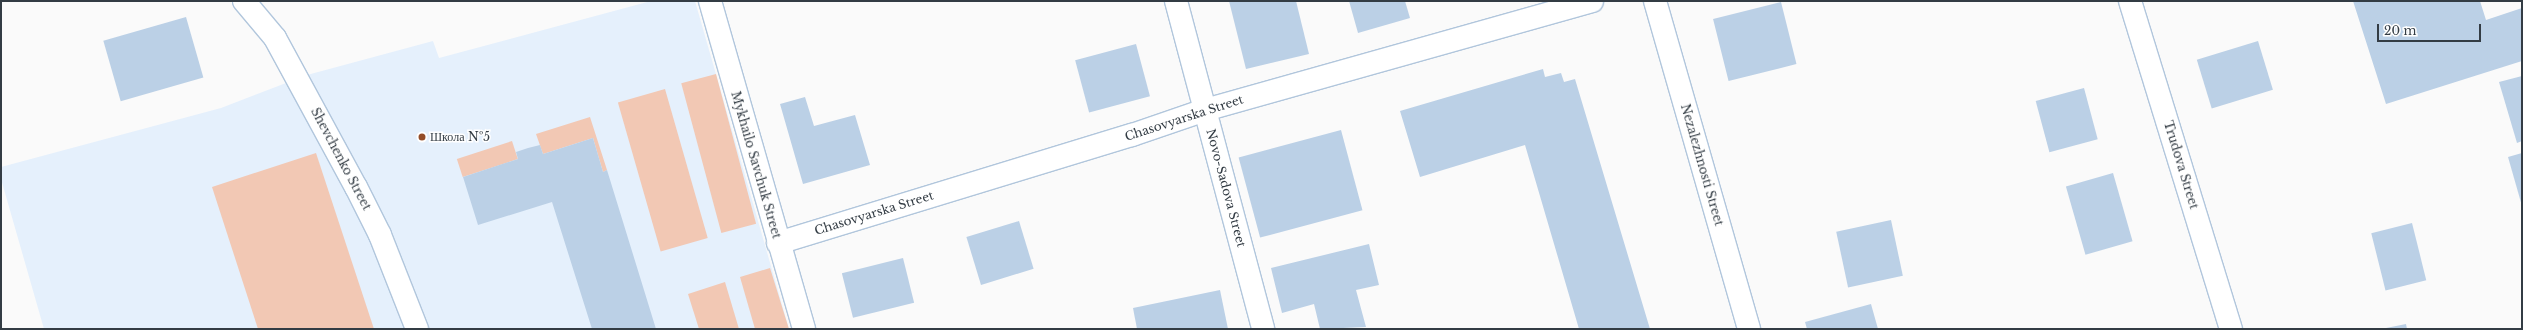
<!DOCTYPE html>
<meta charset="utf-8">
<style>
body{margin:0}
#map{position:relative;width:2523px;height:330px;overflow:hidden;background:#fafafa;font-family:"Libre Baskerville",serif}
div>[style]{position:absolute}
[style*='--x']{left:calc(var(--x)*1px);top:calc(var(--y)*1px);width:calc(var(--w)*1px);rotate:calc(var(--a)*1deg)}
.built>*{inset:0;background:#e5f0fc}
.green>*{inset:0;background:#f2c8b4;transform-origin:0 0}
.building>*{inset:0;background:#bbd0e6;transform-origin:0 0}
.roads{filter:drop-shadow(1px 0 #b1c6dc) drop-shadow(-1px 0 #b1c6dc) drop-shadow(0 1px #b1c6dc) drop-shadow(0 -1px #b1c6dc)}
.street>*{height:22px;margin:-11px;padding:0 11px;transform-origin:11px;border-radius:11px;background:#fff}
.dots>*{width:11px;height:11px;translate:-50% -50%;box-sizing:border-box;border:2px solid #fff;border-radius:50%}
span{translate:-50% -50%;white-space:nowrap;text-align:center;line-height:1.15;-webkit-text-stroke:3px #fff;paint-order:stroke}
.street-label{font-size:12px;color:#333c44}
.poi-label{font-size:12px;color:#333c44}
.left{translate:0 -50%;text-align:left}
.frame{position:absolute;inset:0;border:2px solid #333c44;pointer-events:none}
.scale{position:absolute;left:2377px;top:24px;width:104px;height:18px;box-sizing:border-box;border:2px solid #333c44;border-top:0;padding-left:5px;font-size:12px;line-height:14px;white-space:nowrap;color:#333c44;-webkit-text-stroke:3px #fff;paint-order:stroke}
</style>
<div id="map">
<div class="built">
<i style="clip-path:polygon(651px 1px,695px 1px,789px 329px,44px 329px,1px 179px,1px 167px,221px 108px,307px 75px,433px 41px,439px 58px)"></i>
</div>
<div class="green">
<i style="left:716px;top:74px;width:155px;height:36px;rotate:75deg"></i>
<i style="left:665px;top:89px;width:155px;height:49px;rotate:74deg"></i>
<i style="clip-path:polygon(590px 117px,607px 170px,603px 172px,593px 138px,543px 154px,536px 134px)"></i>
<i style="left:512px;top:141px;width:19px;height:58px;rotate:72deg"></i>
<i style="clip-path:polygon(316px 153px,374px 329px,258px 329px,212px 187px)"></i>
<i style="clip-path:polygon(770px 268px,789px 329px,755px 329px,740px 277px)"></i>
<i style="clip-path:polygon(725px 282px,739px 329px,699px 329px,688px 294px)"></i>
</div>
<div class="building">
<i style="clip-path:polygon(1229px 1px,1296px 1px,1309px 54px,1246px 69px)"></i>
<i style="clip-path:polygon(1349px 1px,1405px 1px,1410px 18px,1358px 33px)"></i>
<i style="clip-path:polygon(2353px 1px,2480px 1px,2486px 20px,2522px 8px,2522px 61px,2386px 104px)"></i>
<i style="left:1781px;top:2px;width:64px;height:70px;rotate:76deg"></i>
<i style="left:186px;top:17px;width:63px;height:86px;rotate:74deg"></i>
<i style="left:2258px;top:41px;width:51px;height:64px;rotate:73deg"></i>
<i style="left:1136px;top:44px;width:54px;height:63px;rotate:75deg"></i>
<i style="clip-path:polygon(1543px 69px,1545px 77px,1561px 73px,1564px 82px,1575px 79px,1650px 329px,1579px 329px,1525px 145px,1420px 177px,1400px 111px)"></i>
<i style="clip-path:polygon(2522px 76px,2522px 141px,2517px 143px,2499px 82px)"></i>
<i style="left:2084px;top:88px;width:53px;height:50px;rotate:75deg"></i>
<i style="clip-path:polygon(805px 97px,814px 126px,855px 115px,870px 165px,803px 184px,780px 104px)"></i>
<i style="left:1341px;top:130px;width:83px;height:106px;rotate:75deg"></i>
<i style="clip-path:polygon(593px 138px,603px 172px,607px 170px,656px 329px,592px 329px,552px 202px,478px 225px,463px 177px,518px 159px,516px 152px,528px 148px,540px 145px,543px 154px)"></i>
<i style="clip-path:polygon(2522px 153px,2522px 206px,2508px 157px)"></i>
<i style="left:2113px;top:173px;width:71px;height:49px;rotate:74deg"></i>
<i style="left:1891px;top:220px;width:57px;height:56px;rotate:78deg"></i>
<i style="left:1019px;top:221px;width:50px;height:55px;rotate:73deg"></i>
<i style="left:2412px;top:223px;width:59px;height:42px;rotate:76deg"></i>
<i style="clip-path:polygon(1369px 244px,1379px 285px,1356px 290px,1366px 327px,1320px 329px,1314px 304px,1282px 313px,1271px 268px)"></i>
<i style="left:903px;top:258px;width:46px;height:63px;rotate:76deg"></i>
<i style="clip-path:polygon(1220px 290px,1228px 329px,1137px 329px,1133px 308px)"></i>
<i style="clip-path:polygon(1871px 304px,1878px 329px,1807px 329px,1805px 322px)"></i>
<i style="clip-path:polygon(2406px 324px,2407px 329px,2386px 329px,2386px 328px)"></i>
</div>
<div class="roads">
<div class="street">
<i style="--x:244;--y:1;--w:48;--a:50"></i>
<i style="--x:275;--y:38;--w:170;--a:61.5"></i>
<i style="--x:356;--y:187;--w:54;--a:63.4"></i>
<i style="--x:380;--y:235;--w:101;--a:68.5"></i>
<i style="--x:710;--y:1;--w:341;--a:74"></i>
<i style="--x:1176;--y:1;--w:339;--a:75.1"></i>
<i style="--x:1655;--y:1;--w:341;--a:74"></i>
<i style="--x:2130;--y:1;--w:343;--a:72.9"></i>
<i style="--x:778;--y:243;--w:370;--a:-17"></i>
<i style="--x:1132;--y:135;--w:77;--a:-18.9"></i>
<i style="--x:1205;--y:110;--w:402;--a:-15.7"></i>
</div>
</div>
<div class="dots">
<i style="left:422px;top:137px;background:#944d28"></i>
</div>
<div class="street-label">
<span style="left:1184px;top:118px;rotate:-18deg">Chasovyarska Street</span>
<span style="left:341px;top:159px;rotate:62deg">Shevchenko Street</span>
<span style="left:756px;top:165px;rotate:74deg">Mykhailo Savchuk Street</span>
<span style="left:1702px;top:165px;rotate:74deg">Nezalezhnosti Street</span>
<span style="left:2181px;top:165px;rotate:73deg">Trudova Street</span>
<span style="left:1226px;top:188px;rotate:75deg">Novo-Sadova Street</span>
<span style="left:874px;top:213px;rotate:-17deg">Chasovyarska Street</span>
</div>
<div class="poi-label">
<span class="left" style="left:430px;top:137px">Школа №5</span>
</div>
<div class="frame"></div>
<div class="scale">20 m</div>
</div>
